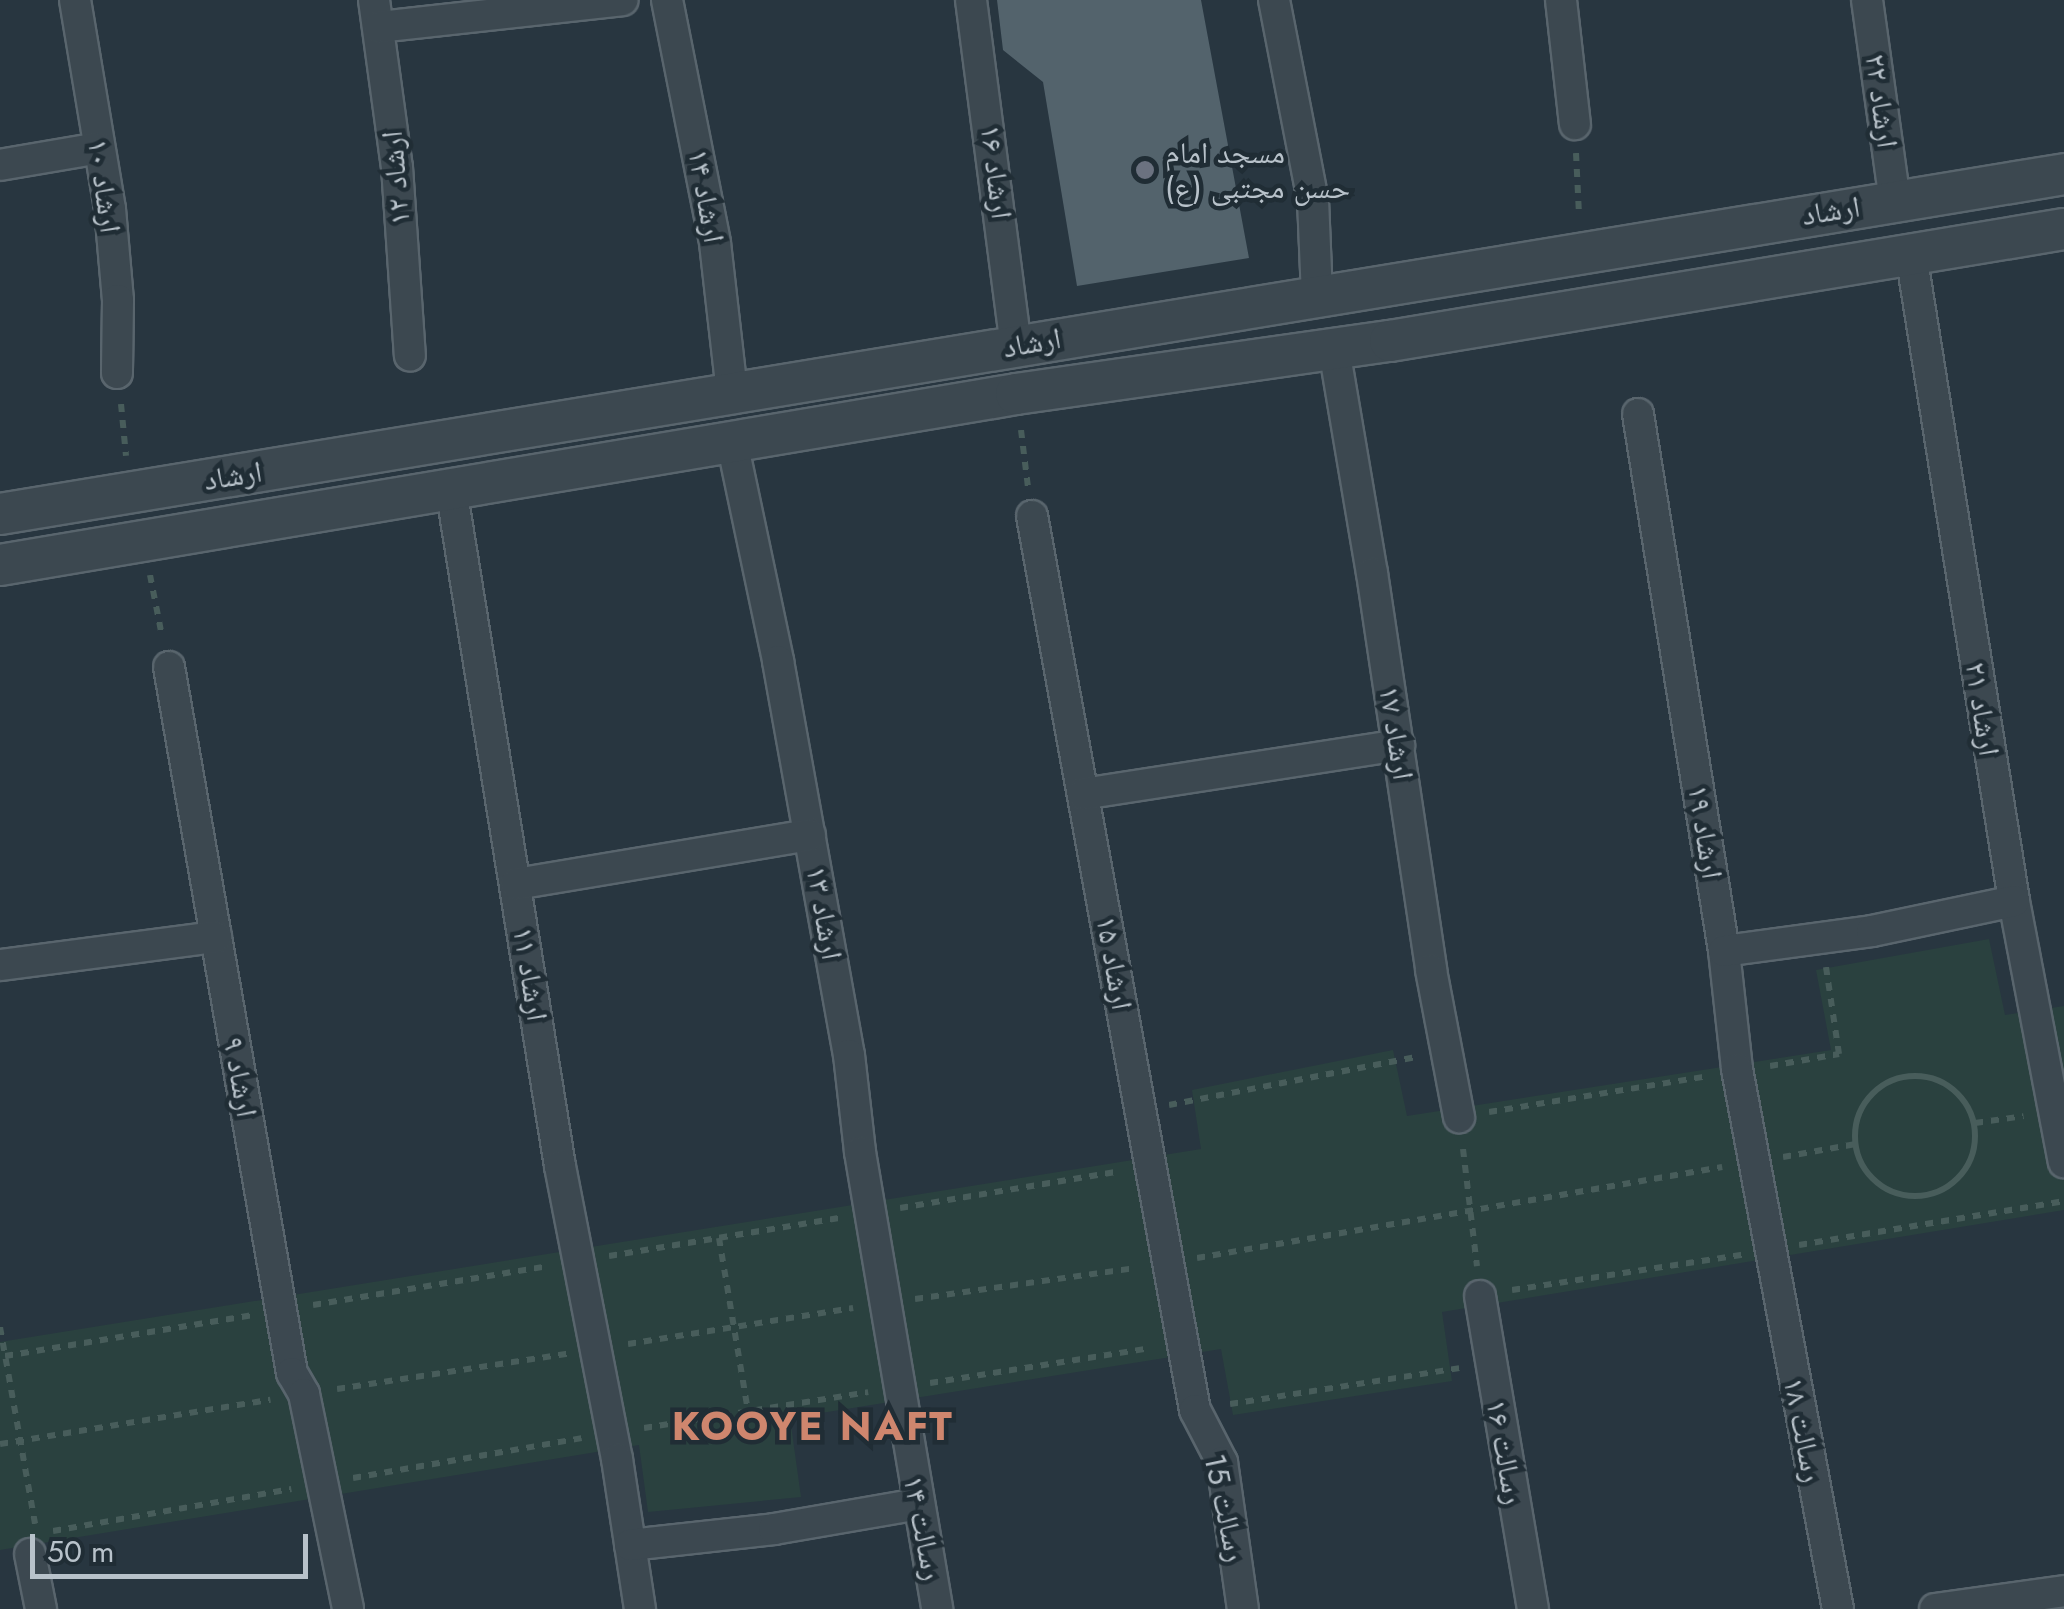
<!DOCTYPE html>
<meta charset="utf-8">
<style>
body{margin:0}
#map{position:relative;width:2064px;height:1609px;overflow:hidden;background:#283640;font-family:Jost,"Noto Naskh Arabic",sans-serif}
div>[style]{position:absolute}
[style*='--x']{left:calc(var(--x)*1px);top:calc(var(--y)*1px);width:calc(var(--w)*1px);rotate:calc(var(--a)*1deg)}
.green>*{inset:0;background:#2a413f}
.building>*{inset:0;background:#53636c}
.path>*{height:6px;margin-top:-3px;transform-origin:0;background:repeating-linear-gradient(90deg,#485d5b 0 8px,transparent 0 16px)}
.path>.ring{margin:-3px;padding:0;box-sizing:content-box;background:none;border:6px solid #485d5b;border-radius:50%}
.roads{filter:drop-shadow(2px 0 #59656d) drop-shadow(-2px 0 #59656d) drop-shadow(0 2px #59656d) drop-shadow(0 -2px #59656d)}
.minor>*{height:30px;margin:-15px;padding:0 15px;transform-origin:15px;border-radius:15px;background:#3c4850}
.tertiary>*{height:40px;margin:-20px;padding:0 20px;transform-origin:20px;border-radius:20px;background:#3c4850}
.dots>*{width:28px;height:28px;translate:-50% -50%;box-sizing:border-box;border:5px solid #202d35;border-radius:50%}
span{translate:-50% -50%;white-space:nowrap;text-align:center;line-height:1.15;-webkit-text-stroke:9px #202d35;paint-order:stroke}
.street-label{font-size:30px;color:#b8c2ca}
.poi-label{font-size:30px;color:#b8c2ca}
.left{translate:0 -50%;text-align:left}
.district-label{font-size:40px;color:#cf866e;font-weight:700;letter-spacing:2.5px}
.scale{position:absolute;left:30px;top:1534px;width:278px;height:45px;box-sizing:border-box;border:5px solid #b8c2ca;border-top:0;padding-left:12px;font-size:30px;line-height:35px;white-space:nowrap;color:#b8c2ca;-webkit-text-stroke:8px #202d35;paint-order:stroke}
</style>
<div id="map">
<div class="green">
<i style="clip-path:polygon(1989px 939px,2005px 1015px,2064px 1006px,2064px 1210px,1442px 1312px,1452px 1381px,1233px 1415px,1221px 1349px,790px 1418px,801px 1497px,648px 1512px,639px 1445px,0 1550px,0 1342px,1201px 1149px,1192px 1090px,1393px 1050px,1407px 1116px,1831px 1050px,1816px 970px)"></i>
</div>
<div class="building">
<i style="clip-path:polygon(997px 0,1201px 0,1249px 258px,1077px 286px,1043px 82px,1003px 50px)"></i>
</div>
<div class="path">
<i style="--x:1576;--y:153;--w:62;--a:87.2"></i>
<i style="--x:121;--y:404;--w:52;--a:84.5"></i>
<i style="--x:1021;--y:430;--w:57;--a:83"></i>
<i style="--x:150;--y:575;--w:62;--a:78.9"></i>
<i style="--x:1770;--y:1066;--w:70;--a:-9.9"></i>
<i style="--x:1839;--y:1054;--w:88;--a:-98.5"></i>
<i class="ring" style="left:1855px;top:1076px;width:114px;height:114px"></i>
<i style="--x:1169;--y:1105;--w:253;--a:-11"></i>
<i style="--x:1489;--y:1112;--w:222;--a:-9.3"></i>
<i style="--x:1975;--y:1123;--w:49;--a:-8.1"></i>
<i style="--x:1463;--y:1149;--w:118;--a:83.2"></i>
<i style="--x:1783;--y:1157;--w:74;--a:-10.1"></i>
<i style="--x:900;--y:1208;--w:223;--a:-9.5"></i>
<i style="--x:719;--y:1238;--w:175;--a:80.5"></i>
<i style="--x:1799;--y:1245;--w:269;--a:-9.4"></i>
<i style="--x:609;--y:1256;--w:233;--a:-9.4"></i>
<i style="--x:1197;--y:1258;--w:533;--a:-9.83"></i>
<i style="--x:1512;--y:1290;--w:233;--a:-8.7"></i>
<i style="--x:915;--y:1299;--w:222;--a:-8"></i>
<i style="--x:313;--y:1305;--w:238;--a:-9.4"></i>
<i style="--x:0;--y:1327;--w:200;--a:79.9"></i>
<i style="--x:628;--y:1344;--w:228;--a:-9.1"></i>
<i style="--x:5;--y:1356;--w:250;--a:-9.4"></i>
<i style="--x:930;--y:1383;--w:223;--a:-9"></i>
<i style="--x:337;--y:1389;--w:233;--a:-8.7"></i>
<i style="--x:1230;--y:1404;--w:232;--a:-8.9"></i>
<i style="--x:644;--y:1428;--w:227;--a:-9.1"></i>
<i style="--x:0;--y:1444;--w:274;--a:-9.3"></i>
<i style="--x:353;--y:1478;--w:232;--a:-9.9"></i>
<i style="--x:53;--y:1531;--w:242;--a:-10"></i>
</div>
<div class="roads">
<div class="minor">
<i style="--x:75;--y:0;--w:212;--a:80.5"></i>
<i style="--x:110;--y:209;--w:91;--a:85"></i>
<i style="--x:118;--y:300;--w:73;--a:90.8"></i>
<i style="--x:374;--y:0;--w:169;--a:82.2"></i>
<i style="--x:397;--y:167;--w:189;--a:86.1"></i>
<i style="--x:667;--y:0;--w:248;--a:78.8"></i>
<i style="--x:715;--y:243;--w:151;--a:83.5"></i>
<i style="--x:971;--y:0;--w:349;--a:82.6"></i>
<i style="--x:1274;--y:0;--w:204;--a:79"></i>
<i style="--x:1313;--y:200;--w:95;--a:87.6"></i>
<i style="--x:1561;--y:0;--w:125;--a:83.6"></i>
<i style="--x:1867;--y:0;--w:203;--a:82.1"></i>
<i style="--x:379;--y:27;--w:245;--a:-6.3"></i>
<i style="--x:0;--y:165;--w:100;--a:-9.7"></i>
<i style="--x:1911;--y:254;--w:655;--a:80.95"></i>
<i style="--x:2014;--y:901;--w:266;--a:79.2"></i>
<i style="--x:1334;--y:349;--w:227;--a:80.4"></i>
<i style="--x:1372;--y:573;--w:401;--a:81.5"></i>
<i style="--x:1431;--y:970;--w:150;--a:79.2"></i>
<i style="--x:1638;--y:414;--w:544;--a:80.9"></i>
<i style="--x:1724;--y:951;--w:119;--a:83.7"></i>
<i style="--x:1737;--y:1069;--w:549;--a:79.41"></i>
<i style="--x:732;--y:442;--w:224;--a:78.1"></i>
<i style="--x:778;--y:661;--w:400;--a:79.8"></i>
<i style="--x:849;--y:1055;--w:98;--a:83.5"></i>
<i style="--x:860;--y:1152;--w:463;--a:80.4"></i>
<i style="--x:451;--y:488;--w:687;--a:80.87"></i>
<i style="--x:560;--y:1166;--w:298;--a:79"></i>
<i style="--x:617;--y:1459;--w:152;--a:81.3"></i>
<i style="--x:1032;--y:516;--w:909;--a:79.67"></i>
<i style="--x:1195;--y:1410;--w:59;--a:62.6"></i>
<i style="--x:1222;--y:1462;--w:148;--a:81.9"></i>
<i style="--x:169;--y:667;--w:717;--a:80.12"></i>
<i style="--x:292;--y:1373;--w:24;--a:60"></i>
<i style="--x:304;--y:1394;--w:219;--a:78.4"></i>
<i style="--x:1083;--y:794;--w:320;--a:-8.8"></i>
<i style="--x:516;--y:884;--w:298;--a:-9.5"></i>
<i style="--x:1724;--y:951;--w:149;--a:-7.7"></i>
<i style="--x:1872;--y:931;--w:145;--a:-11.9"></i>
<i style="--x:0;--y:965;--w:218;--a:-7.4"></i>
<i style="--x:1480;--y:1296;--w:317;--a:80.4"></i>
<i style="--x:630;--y:1545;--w:145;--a:-6.3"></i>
<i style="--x:774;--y:1529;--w:146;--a:-9.8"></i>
<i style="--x:30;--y:1554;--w:56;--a:78.7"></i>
<i style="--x:1935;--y:1609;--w:130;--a:-7.9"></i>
</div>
<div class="tertiary">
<i style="--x:0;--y:514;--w:2092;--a:-9.35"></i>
<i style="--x:0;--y:565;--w:1030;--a:-9.55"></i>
<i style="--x:1016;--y:394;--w:378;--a:-8.1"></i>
<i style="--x:1390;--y:341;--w:683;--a:-9.43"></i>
</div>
</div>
<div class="dots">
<i style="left:1145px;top:170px;background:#6b7280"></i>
</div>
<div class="street-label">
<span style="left:1881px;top:101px;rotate:82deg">ارشاد ۲۲</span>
<span style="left:996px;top:172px;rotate:83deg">ارشاد ۱۶</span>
<span style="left:396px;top:178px;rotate:-95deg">ارشاد ۱۲</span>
<span style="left:104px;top:186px;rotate:82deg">ارشاد ۱۰</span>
<span style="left:706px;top:196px;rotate:80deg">ارشاد ۱۴</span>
<span style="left:1831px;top:211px;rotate:-9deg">ارشاد</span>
<span style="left:1032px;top:343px;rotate:-10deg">ارشاد</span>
<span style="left:233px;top:476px;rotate:-9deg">ارشاد</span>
<span style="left:1982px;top:709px;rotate:81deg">ارشاد ۲۱</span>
<span style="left:1396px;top:733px;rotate:81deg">ارشاد ۱۷</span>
<span style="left:1705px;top:832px;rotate:81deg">ارشاد ۱۹</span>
<span style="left:824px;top:913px;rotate:80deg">ارشاد ۱۳</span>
<span style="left:1114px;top:963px;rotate:80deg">ارشاد ۱۵</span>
<span style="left:530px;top:974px;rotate:81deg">ارشاد ۱۱</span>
<span style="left:240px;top:1077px;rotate:80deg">ارشاد ۹</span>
<span style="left:1803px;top:1430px;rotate:79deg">رسالت ۱۸</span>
<span style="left:1505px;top:1452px;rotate:80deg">رسالت ۱۶</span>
<span style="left:1225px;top:1508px;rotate:78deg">رسالت 15</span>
<span style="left:923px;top:1528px;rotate:79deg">رسالت ۱۴</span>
</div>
<div class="poi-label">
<span class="left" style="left:1165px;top:170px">مسجد امام<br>حسن مجتبی (ع)</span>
</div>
<div class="district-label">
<span style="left:813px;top:1426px">KOOYE NAFT</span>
</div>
<div class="scale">50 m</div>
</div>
